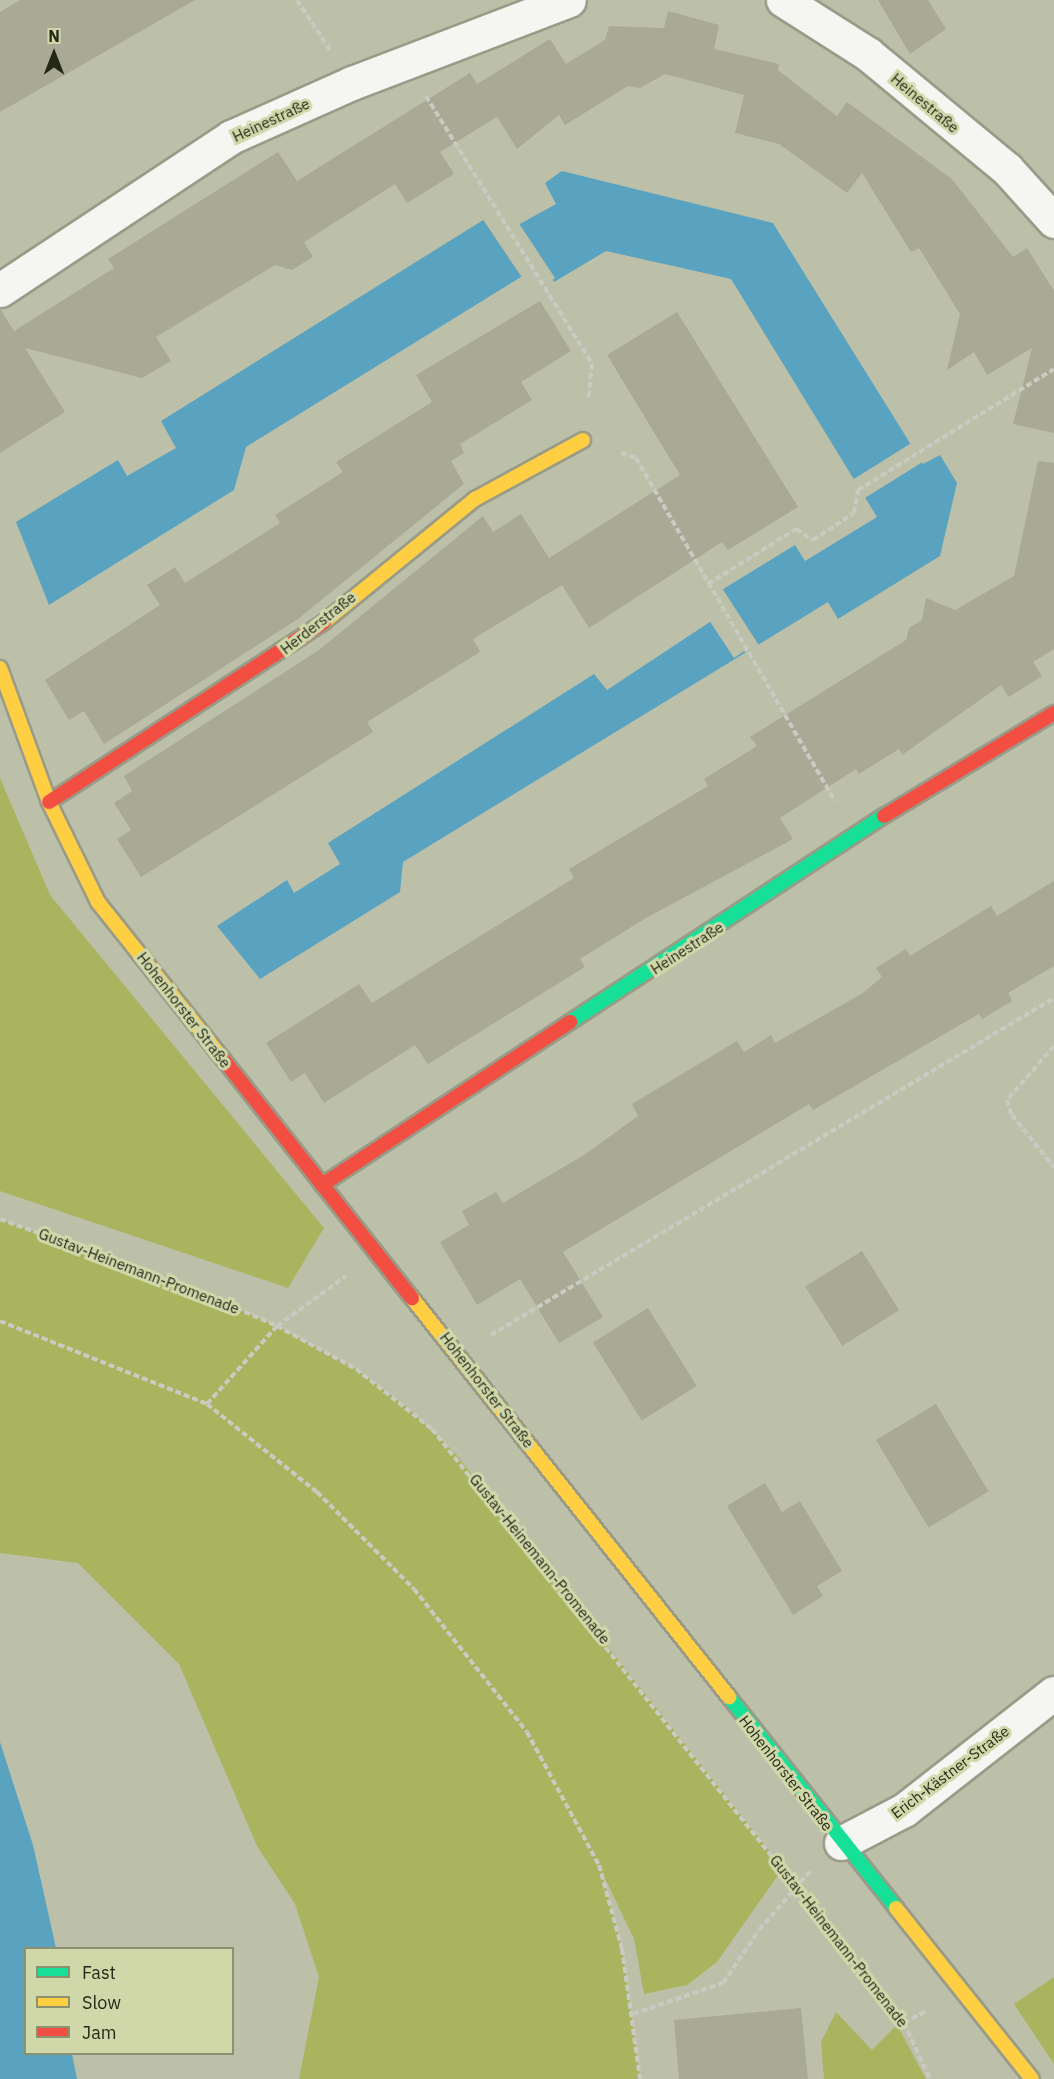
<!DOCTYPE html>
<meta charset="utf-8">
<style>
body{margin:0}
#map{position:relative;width:1054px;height:2079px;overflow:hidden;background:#bdc0a8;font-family:"IBM Plex Sans",sans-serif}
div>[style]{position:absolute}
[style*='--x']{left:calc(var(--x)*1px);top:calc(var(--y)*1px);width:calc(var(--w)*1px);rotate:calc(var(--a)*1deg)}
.green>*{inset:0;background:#aab35e}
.water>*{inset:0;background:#59a3c0}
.pier>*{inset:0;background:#bdc0a8;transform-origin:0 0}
.building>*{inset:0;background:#a9a996;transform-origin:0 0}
.path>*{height:4px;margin-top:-2px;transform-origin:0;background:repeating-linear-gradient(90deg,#c9cac2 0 6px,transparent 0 9px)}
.roads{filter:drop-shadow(2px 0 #999b88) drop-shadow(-2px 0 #999b88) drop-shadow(0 2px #999b88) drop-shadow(0 -2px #999b88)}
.street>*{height:33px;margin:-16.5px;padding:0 16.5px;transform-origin:16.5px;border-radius:16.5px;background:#f5f6f2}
.fast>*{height:14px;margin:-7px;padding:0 7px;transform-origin:7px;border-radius:7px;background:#16e098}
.slow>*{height:14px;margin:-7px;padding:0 7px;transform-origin:7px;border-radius:7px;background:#ffcf43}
.jam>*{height:14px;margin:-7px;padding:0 7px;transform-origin:7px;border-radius:7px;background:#f24e42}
span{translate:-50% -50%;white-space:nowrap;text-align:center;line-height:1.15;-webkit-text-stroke:6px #d0d8aa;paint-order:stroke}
.street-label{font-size:15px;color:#252817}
.legend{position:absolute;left:24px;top:1947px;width:210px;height:108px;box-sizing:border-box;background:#d0d8aa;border:2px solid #8c926f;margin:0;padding:8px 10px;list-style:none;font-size:18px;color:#252817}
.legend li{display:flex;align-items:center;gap:12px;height:30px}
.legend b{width:30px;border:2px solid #8c926f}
.north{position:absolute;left:24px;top:24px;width:60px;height:60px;-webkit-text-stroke:4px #d0d8aa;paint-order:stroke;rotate:0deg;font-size:16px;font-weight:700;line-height:24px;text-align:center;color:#252817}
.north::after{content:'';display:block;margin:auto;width:21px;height:27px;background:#252817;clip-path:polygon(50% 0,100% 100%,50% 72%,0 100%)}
</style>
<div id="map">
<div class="green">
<i style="clip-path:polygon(0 778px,50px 895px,324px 1228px,288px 1288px,0 1191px)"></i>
<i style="clip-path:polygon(0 1219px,195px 1290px,277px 1326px,356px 1369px,408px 1408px,455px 1453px,783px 1868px,717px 1962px,687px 1985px,644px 1994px,634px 1939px,601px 1870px,622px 1949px,640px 2079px,299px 2079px,319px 1977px,295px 1904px,257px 1846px,179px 1664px,78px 1563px,0 1553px)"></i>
<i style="clip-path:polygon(1054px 1977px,1054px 2064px,1014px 2004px)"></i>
<i style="clip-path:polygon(836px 2012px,872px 2050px,897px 2025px,926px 2079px,824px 2079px,821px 2042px)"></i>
</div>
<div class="water">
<i style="clip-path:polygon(562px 171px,773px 223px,923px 464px,940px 455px,957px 483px,940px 556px,838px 619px,828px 602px,403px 862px,400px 892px,260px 979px,217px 926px,287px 880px,294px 893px,340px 864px,328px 843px,594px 674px,607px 690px,731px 608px,720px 591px,795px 545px,805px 561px,877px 517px,731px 279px,606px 251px,554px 282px,542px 264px,246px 447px,234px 490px,49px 605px,16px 522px,118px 460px,127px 476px,176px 448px,161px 421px,488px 217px,500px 235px,556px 204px,545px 183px)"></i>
<i style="clip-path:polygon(0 1742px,33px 1845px,56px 1948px,26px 1948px,26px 2054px,72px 2054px,77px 2079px,0 2079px)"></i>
</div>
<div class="pier">
<i style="clip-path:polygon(488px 214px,501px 231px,518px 222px,555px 278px,551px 281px,541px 268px,523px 279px,482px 218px)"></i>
<i style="left:913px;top:442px;width:22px;height:72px;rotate:58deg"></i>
<i style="clip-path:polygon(722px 588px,760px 647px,747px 655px,744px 651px,734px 658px,709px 620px,727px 607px,717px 592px)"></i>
</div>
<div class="building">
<i style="clip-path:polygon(20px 0,195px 0,0 112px,0 12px)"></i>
<i style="clip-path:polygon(878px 0,928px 0,946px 29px,910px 54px)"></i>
<i style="clip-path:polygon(668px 11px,719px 25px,714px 49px,779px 64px,778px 70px,837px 116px,847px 102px,952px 179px,1013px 257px,1027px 248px,1054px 291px,1054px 433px,1013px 424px,1032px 348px,987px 375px,974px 352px,947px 370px,960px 314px,919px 248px,911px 252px,862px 173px,847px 193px,779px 144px,735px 133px,744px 95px,665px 74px,640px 88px,628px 86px,565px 125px,559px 115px,517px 149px,497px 117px,440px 152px,454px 174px,407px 203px,395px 184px,304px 242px,313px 257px,292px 270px,275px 265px,156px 337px,171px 361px,142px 378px,25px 348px,65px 412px,0 453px,0 309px,14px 331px,114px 268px,108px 259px,278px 152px,297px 181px,470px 73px,477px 84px,550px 39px,566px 64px,605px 40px,609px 26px,664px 28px)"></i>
<i style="clip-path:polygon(540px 301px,571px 351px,521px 382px,532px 400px,460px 444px,464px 453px,451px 461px,464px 484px,298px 619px,104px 744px,84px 711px,69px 720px,45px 680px,160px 605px,147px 585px,175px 567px,185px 583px,280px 523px,275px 515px,343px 472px,336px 462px,432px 402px,416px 375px)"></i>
<i style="clip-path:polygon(677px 312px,798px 507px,728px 550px,722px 542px,589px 628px,562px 585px,473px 639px,480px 652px,367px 722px,373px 732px,141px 877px,117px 839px,131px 830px,114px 803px,132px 791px,124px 776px,319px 650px,483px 516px,493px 532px,521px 514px,549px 558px,680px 475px,607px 355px)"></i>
<i style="clip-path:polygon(1038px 461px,1054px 463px,1054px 649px,1033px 662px,1042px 676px,1009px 697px,1001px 685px,902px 755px,899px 749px,859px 774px,856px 769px,780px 818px,793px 839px,646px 918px,580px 959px,585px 967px,428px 1064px,415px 1045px,324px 1103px,305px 1073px,291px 1082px,266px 1043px,359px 984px,372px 1003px,574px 878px,569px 869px,708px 786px,704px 779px,757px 746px,750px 737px,906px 640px,909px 628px,922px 620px,926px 598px,955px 610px,1014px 576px)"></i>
<i style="clip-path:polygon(1054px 881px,1054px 966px,1008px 993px,1012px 1001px,982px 1019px,979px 1014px,813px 1110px,809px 1104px,563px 1252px,603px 1317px,559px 1343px,520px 1279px,477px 1305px,440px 1242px,469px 1225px,462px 1211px,496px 1192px,503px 1203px,584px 1155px,638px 1116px,632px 1104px,737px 1041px,744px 1052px,771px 1035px,775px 1043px,863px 993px,882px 977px,876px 968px,906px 949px,910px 956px,991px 906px,997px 916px)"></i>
<i style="left:862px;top:1251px;width:70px;height:67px;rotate:58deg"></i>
<i style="left:648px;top:1308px;width:92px;height:65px;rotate:58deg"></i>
<i style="left:936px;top:1404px;width:102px;height:70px;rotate:59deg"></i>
<i style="clip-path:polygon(765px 1483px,782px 1512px,800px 1501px,842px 1571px,817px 1586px,823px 1596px,793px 1615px,727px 1506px)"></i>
<i style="clip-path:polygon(801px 2008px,808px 2079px,679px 2079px,674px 2020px)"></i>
</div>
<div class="path">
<i style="--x:297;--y:0;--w:60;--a:56.6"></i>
<i style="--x:426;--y:96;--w:315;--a:58.2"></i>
<i style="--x:592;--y:364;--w:36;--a:96"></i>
<i style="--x:621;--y:453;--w:16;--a:18"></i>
<i style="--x:636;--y:458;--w:397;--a:59.9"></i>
<i style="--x:708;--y:584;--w:104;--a:-32"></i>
<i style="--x:796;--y:529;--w:20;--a:33"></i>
<i style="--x:813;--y:540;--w:49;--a:-33.4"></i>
<i style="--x:854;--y:513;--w:23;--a:-80"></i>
<i style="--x:858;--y:490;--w:230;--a:-31.7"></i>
<i style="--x:1054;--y:1046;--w:72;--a:131"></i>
<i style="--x:1007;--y:1100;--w:16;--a:72"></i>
<i style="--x:1012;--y:1115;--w:67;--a:51.1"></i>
<i style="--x:0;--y:1219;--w:208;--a:20"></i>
<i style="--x:195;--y:1290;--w:90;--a:23.7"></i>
<i style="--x:277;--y:1326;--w:90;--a:28.6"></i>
<i style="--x:356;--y:1369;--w:97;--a:38.3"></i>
<i style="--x:432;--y:1429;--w:759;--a:51.53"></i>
<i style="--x:904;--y:2023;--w:62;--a:65.1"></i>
<i style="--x:0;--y:1321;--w:223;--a:21.8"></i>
<i style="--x:207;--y:1404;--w:141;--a:38.7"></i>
<i style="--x:317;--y:1492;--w:137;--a:45"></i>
<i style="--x:414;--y:1589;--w:182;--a:51.7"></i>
<i style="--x:527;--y:1732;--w:151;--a:61.6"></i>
<i style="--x:599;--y:1865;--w:87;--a:74.7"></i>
<i style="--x:622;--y:1949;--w:131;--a:82.1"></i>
<i style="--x:491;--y:1335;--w:656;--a:-30.9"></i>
<i style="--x:207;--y:1404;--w:105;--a:-48.1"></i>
<i style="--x:277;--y:1326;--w:85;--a:-35.9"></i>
<i style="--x:633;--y:2014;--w:95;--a:-19"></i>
<i style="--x:723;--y:1983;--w:64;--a:-55.8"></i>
<i style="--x:759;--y:1930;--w:81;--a:-49"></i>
<i style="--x:904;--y:2023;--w:26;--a:-29"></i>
</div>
<div class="roads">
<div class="street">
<i style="--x:783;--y:0;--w:101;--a:32.4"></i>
<i style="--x:868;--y:54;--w:180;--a:39.6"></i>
<i style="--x:1007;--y:169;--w:70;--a:47.9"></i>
<i style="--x:0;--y:290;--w:277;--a:-33.5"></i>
<i style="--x:231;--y:137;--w:133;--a:-24.1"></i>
<i style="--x:352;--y:83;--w:232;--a:-20.9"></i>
<i style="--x:841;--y:1843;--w:71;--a:-27.6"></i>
<i style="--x:904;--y:1810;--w:190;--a:-38"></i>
</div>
<div class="fast">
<i style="--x:570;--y:1022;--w:376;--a:-33.3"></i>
<i style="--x:729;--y:1697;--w:269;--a:51.6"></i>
</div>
<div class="slow">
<i style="--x:324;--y:622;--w:195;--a:-39.2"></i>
<i style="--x:475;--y:499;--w:123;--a:-28.6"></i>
<i style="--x:0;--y:668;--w:143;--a:69.9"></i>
<i style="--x:49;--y:802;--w:111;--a:63.9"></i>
<i style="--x:98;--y:902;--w:201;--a:51.5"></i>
<i style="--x:412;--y:1298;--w:510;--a:51.53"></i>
<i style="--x:896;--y:1908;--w:218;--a:51.5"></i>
</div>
<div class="jam">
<i style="--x:49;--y:802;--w:329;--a:-33.2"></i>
<i style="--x:884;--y:816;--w:199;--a:-31.2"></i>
<i style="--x:223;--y:1059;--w:305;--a:51.7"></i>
<i style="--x:322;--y:1185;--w:297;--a:-33.3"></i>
</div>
</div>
<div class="street-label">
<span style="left:925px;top:103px;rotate:40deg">Heinestraße</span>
<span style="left:271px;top:120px;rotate:-25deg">Heinestraße</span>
<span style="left:318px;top:623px;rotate:-38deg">Herderstraße</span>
<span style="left:687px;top:948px;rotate:-33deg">Heinestraße</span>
<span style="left:184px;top:1010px;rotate:52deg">Hohenhorster Straße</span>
<span style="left:139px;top:1271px;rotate:21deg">Gustav-Heinemann-Promenade</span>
<span style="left:487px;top:1390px;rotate:52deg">Hohenhorster Straße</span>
<span style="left:540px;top:1559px;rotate:51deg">Gustav-Heinemann-Promenade</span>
<span style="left:950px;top:1772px;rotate:-37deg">Erich-Kästner-Straße</span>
<span style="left:786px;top:1773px;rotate:52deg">Hohenhorster Straße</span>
<span style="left:839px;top:1941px;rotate:52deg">Gustav-Heinemann-Promenade</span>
</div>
<ul class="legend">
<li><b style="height:8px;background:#16e098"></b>Fast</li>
<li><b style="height:8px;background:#ffcf43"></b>Slow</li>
<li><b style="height:8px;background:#f24e42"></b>Jam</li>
</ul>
<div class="north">N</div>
</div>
